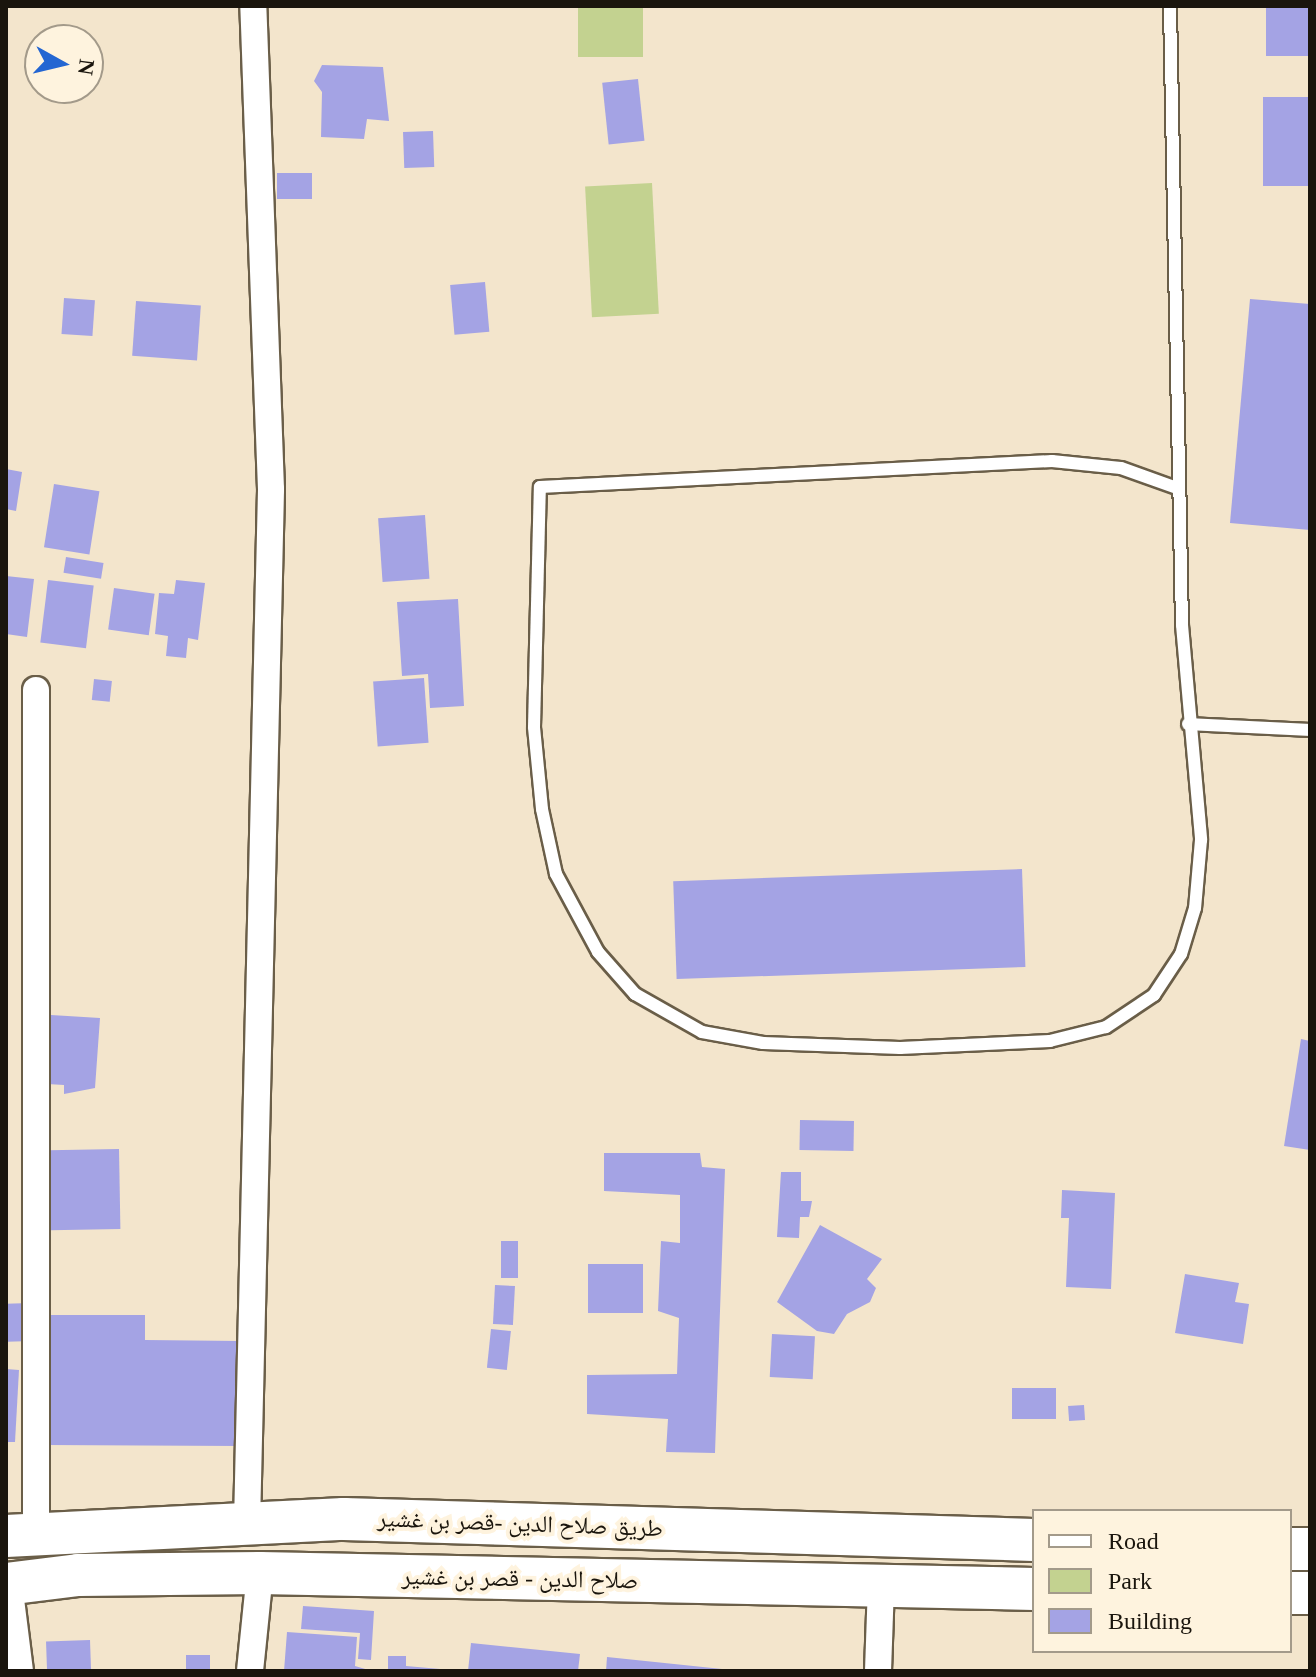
<!DOCTYPE html>
<meta charset="utf-8">
<style>
body{margin:0}
#map{position:relative;width:1316px;height:1677px;overflow:hidden;background:#f3e5cc;font-family:"Times New Roman","Noto Naskh Arabic",serif}
div>[style]{position:absolute}
[style*='--x']{left:calc(var(--x)*1px);top:calc(var(--y)*1px);width:calc(var(--w)*1px);rotate:calc(var(--a)*1deg)}
.green>*{inset:0;background:#c3d290;transform-origin:0 0}
.building>*{inset:0;background:#a4a3e4;transform-origin:0 0}
.roads{filter:drop-shadow(2px 0 #6a5e48) drop-shadow(-2px 0 #6a5e48) drop-shadow(0 2px #6a5e48) drop-shadow(0 -2px #6a5e48)}
.service>*{height:12px;margin:-6px;padding:0 6px;transform-origin:6px;border-radius:6px;background:#fff}
.minor>*{height:26px;margin:-13px;padding:0 13px;transform-origin:13px;border-radius:13px;background:#fff}
.trunk>*{height:42px;margin:-21px;padding:0 21px;transform-origin:21px;border-radius:21px;background:#fff}
span{translate:-50% -50%;white-space:nowrap;text-align:center;line-height:1.15;-webkit-text-stroke:8px #fef3de;paint-order:stroke}
.street-label{font-size:24px;color:#1a150d}
.frame{position:absolute;inset:0;border:8px solid #1a150d;pointer-events:none}
.legend{position:absolute;left:1032px;top:1509px;width:260px;height:144px;box-sizing:border-box;background:#fef3de;border:2px solid #a39a8a;margin:0;padding:10px 14px;list-style:none;font-size:24px;color:#1a150d}
.legend li{display:flex;align-items:center;gap:16px;height:40px}
.legend b{width:40px;border:2px solid #a39a8a}
.north{position:absolute;left:24px;top:24px;width:80px;height:80px;box-sizing:border-box;background:#fef3de;border:2px solid #a39a8a;border-radius:50%;rotate:98deg;font-size:22px;font-weight:700;line-height:32px;text-align:center;color:#1a150d}
.north::after{content:'';display:block;margin:auto;width:28px;height:36px;background:#2466d2;clip-path:polygon(50% 0,100% 100%,50% 72%,0 100%)}
</style>
<div id="map">
<div class="green">
<i style="left:578px;top:6px;width:65px;height:51px"></i>
<i style="left:652px;top:183px;width:131px;height:67px;rotate:87deg"></i>
</div>
<div class="building">
<i style="left:1266px;top:6px;width:44px;height:50px"></i>
<i style="clip-path:polygon(322px 65px,383px 67px,389px 121px,367px 119px,364px 139px,321px 137px,322px 92px,314px 81px)"></i>
<i style="left:638px;top:79px;width:62px;height:36px;rotate:84deg"></i>
<i style="left:1263px;top:97px;width:47px;height:89px"></i>
<i style="left:433px;top:131px;width:36px;height:30px;rotate:88deg"></i>
<i style="left:277px;top:173px;width:35px;height:26px"></i>
<i style="left:485px;top:282px;width:50px;height:35px;rotate:85deg"></i>
<i style="left:64px;top:298px;width:31px;height:36px;rotate:4deg"></i>
<i style="clip-path:polygon(1250px 299px,1310px 304px,1310px 530px,1230px 523px)"></i>
<i style="left:136px;top:301px;width:65px;height:55px;rotate:4deg"></i>
<i style="clip-path:polygon(6px 469px,22px 472px,16px 511px,6px 509px)"></i>
<i style="left:54px;top:484px;width:46px;height:64px;rotate:9deg"></i>
<i style="left:425px;top:515px;width:64px;height:47px;rotate:86deg"></i>
<i style="left:66px;top:557px;width:38px;height:16px;rotate:9deg"></i>
<i style="clip-path:polygon(6px 576px,34px 579px,27px 637px,6px 634px)"></i>
<i style="left:48px;top:580px;width:46px;height:63px;rotate:7deg"></i>
<i style="clip-path:polygon(176px 580px,205px 583px,198px 640px,188px 638px,186px 658px,166px 656px,168px 636px,155px 634px,159px 593px,174px 594px)"></i>
<i style="left:114px;top:588px;width:41px;height:42px;rotate:8deg"></i>
<i style="clip-path:polygon(458px 599px,464px 706px,430px 708px,428px 674px,402px 676px,397px 602px)"></i>
<i style="left:424px;top:678px;width:65px;height:51px;rotate:86deg"></i>
<i style="left:94px;top:679px;width:18px;height:21px;rotate:6deg"></i>
<i style="left:1022px;top:869px;width:98px;height:349px;rotate:88deg"></i>
<i style="clip-path:polygon(51px 1015px,100px 1018px,95px 1088px,64px 1094px,64px 1085px,47px 1084px)"></i>
<i style="clip-path:polygon(1301px 1039px,1310px 1041px,1310px 1150px,1284px 1146px)"></i>
<i style="left:800px;top:1120px;width:54px;height:30px;rotate:1deg"></i>
<i style="left:119px;top:1149px;width:80px;height:70px;rotate:89deg"></i>
<i style="clip-path:polygon(604px 1153px,700px 1153px,702px 1167px,725px 1169px,715px 1453px,666px 1452px,668px 1419px,587px 1414px,587px 1375px,677px 1374px,679px 1318px,658px 1311px,661px 1241px,680px 1243px,680px 1195px,604px 1191px)"></i>
<i style="clip-path:polygon(781px 1172px,801px 1172px,801px 1201px,812px 1201px,809px 1217px,800px 1217px,799px 1238px,777px 1237px)"></i>
<i style="clip-path:polygon(1062px 1190px,1115px 1193px,1111px 1289px,1066px 1287px,1069px 1218px,1061px 1218px)"></i>
<i style="clip-path:polygon(820px 1225px,882px 1259px,867px 1279px,876px 1288px,870px 1302px,847px 1314px,834px 1334px,817px 1331px,777px 1302px)"></i>
<i style="left:501px;top:1241px;width:17px;height:37px"></i>
<i style="left:588px;top:1264px;width:55px;height:49px"></i>
<i style="clip-path:polygon(1185px 1274px,1239px 1283px,1235px 1302px,1249px 1304px,1243px 1344px,1175px 1333px)"></i>
<i style="left:495px;top:1285px;width:20px;height:39px;rotate:3deg"></i>
<i style="left:30px;top:1303px;width:38px;height:24px;rotate:88deg"></i>
<i style="clip-path:polygon(47px 1315px,145px 1315px,145px 1340px,240px 1341px,240px 1446px,46px 1445px)"></i>
<i style="left:491px;top:1329px;width:20px;height:39px;rotate:6deg"></i>
<i style="left:772px;top:1334px;width:43px;height:43px;rotate:3deg"></i>
<i style="clip-path:polygon(6px 1369px,19px 1370px,15px 1442px,6px 1442px)"></i>
<i style="left:1012px;top:1388px;width:44px;height:31px"></i>
<i style="left:1084px;top:1405px;width:15px;height:16px;rotate:86deg"></i>
<i style="clip-path:polygon(303px 1606px,374px 1611px,371px 1660px,358px 1659px,360px 1633px,301px 1629px)"></i>
<i style="clip-path:polygon(287px 1632px,357px 1637px,355px 1666px,372px 1671px,284px 1671px)"></i>
<i style="left:90px;top:1640px;width:31px;height:44px;rotate:88deg"></i>
<i style="clip-path:polygon(471px 1643px,580px 1654px,578px 1671px,468px 1671px)"></i>
<i style="left:210px;top:1655px;width:16px;height:24px;rotate:90deg"></i>
<i style="clip-path:polygon(388px 1656px,406px 1656px,406px 1666px,463px 1671px,388px 1671px)"></i>
<i style="clip-path:polygon(607px 1657px,722px 1669px,721px 1671px,606px 1671px)"></i>
</div>
<div class="roads">
<div class="service">
<i style="--x:1170;--y:6;--w:619;--a:88.89"></i>
<i style="--x:1182;--y:625;--w:216;--a:84.9"></i>
<i style="--x:1201;--y:840;--w:68;--a:95"></i>
<i style="--x:1195;--y:908;--w:48;--a:106.9"></i>
<i style="--x:1181;--y:954;--w:49;--a:123.4"></i>
<i style="--x:1154;--y:995;--w:58;--a:146.3"></i>
<i style="--x:1106;--y:1027;--w:58;--a:166"></i>
<i style="--x:1050;--y:1041;--w:150;--a:177.3"></i>
<i style="--x:900;--y:1048;--w:137;--a:-177.9"></i>
<i style="--x:763;--y:1043;--w:62;--a:-169.8"></i>
<i style="--x:702;--y:1032;--w:77;--a:-150.4"></i>
<i style="--x:635;--y:994;--w:56;--a:-131.4"></i>
<i style="--x:598;--y:952;--w:89;--a:-118.3"></i>
<i style="--x:556;--y:874;--w:66;--a:-102.2"></i>
<i style="--x:542;--y:809;--w:82;--a:-95.6"></i>
<i style="--x:534;--y:727;--w:240;--a:-88.6"></i>
<i style="--x:540;--y:487;--w:513;--a:-2.91"></i>
<i style="--x:1052;--y:461;--w:69;--a:5.8"></i>
<i style="--x:1121;--y:468;--w:59;--a:19.7"></i>
<i style="--x:1188;--y:724;--w:122;--a:2.8"></i>
</div>
<div class="minor">
<i style="--x:36;--y:690;--w:842;--a:90"></i>
<i style="--x:247;--y:1524;--w:1035;--a:-88.67"></i>
<i style="--x:271;--y:489;--w:483;--a:-92.1"></i>
<i style="--x:9;--y:1583;--w:89;--a:82.9"></i>
<i style="--x:250;--y:1671;--w:99;--a:-84.2"></i>
<i style="--x:878;--y:1671;--w:84;--a:-88"></i>
</div>
<div class="trunk">
<i style="--x:6;--y:1536;--w:338;--a:-2.9"></i>
<i style="--x:344;--y:1519;--w:690;--a:1.74"></i>
<i style="--x:1290;--y:1549;--w:20;--a:0"></i>
<i style="--x:6;--y:1584;--w:73;--a:-7.1"></i>
<i style="--x:78;--y:1575;--w:182;--a:-0.6"></i>
<i style="--x:260;--y:1573;--w:774;--a:1.18"></i>
<i style="--x:1290;--y:1593;--w:20;--a:0"></i>
</div>
</div>
<div class="street-label">
<span style="left:520px;top:1524px;rotate:2deg">طريق صلاح الدين -قصر بن غشير</span>
<span style="left:520px;top:1579px;rotate:1deg">صلاح الدين - قصر بن غشير</span>
</div>
<div class="frame"></div>
<ul class="legend">
<li><b style="height:10px;background:#fff"></b>Road</li>
<li><b style="height:22px;background:#c3d290"></b>Park</li>
<li><b style="height:22px;background:#a4a3e4"></b>Building</li>
</ul>
<div class="north">N</div>
</div>
